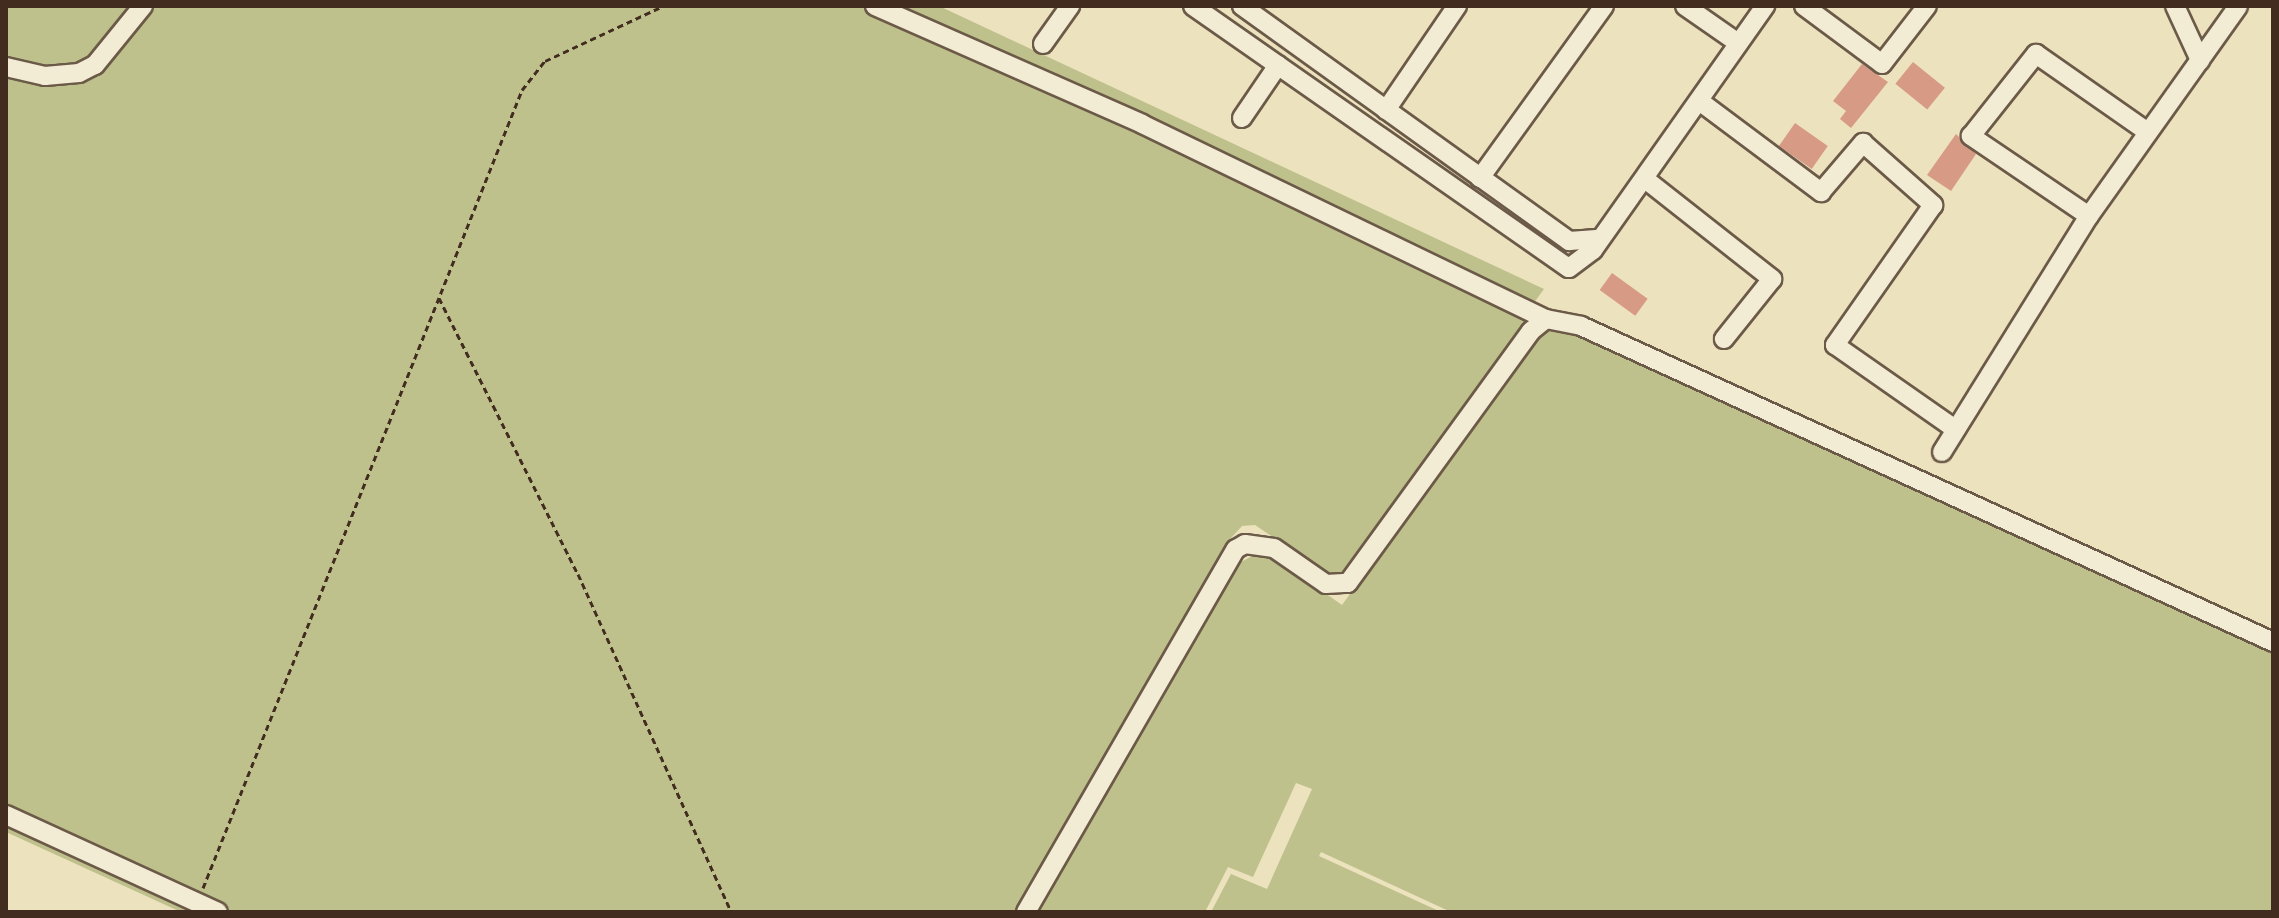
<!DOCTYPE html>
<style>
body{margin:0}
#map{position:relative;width:2279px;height:918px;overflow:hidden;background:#ece2be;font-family:Vollkorn,serif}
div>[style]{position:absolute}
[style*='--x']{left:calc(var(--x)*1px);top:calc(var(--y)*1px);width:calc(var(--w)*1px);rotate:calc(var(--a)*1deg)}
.green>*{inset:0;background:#bfc18c}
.building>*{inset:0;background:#d79a85;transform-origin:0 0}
.path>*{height:3px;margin-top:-1.5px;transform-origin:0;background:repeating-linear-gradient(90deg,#422c20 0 6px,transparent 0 10px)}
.roads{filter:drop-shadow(2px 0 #6c5a48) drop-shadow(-2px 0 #6c5a48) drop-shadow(0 2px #6c5a48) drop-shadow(0 -2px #6c5a48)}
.minor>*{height:18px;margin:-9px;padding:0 9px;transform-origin:9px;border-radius:9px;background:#f3ecd5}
span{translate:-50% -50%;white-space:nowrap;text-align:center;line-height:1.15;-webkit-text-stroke:8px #f3ecd5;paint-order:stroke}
.frame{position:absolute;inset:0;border:8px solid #422c20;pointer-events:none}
</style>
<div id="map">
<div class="green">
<i style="clip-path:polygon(6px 6px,939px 6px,1544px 289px,1525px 315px,1530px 318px,1342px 575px,1328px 574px,1255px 525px,1242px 526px,1229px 540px,1016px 912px,181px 912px,6px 832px)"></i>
<i style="clip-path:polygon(1563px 326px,2273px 648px,2273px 912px,1451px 912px,1321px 852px,1319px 856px,1441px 912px,1211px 912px,1231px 874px,1267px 889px,1312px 789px,1296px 783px,1253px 877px,1228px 867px,1205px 912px,1036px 912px,1234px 566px,1252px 556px,1277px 559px,1342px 605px,1530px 344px,1550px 327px)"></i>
</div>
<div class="building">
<i style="left:1913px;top:62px;width:41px;height:28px;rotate:39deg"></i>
<i style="clip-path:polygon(1862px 64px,1888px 82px,1851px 128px,1840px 119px,1846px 111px,1833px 101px)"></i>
<i style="left:1795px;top:123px;width:40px;height:28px;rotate:35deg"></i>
<i style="clip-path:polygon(1956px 134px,1976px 154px,1951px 191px,1927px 175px)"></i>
<i style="left:1612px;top:273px;width:44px;height:21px;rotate:36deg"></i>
</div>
<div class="path">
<i style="--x:439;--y:298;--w:309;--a:63.3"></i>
<i style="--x:578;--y:574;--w:371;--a:65.6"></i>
<i style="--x:203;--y:888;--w:859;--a:-68.21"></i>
<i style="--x:522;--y:90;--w:37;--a:-52"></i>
<i style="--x:545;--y:61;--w:130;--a:-25"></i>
</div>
<div class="roads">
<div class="minor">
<i style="--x:875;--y:6;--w:292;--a:23.8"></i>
<i style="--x:1142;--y:124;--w:449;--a:25.8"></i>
<i style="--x:1193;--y:6;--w:458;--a:34.9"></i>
<i style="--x:1569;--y:268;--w:30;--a:-37"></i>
<i style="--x:1593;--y:250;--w:299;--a:-54.8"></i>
<i style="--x:1242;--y:6;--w:403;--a:35.7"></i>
<i style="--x:1569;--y:241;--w:31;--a:-4"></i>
<i style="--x:1685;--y:6;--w:65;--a:34.9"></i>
<i style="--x:1804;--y:6;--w:97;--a:36.6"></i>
<i style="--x:1882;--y:64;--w:73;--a:-52.2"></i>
<i style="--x:2175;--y:6;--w:60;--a:65.2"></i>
<i style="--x:1043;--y:44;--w:47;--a:-54.6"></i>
<i style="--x:6;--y:67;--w:40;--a:13"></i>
<i style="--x:45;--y:76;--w:34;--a:-5"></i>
<i style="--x:79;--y:73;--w:18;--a:-27"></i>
<i style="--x:95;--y:65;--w:76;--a:-50.9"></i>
<i style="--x:1702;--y:103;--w:149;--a:36.8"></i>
<i style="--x:1821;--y:192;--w:65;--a:-49.4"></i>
<i style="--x:1863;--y:143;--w:94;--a:41.5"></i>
<i style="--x:1933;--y:205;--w:171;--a:125"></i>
<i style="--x:1835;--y:345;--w:146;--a:35"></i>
<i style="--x:1386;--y:110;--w:126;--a:-55.7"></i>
<i style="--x:1242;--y:118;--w:64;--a:-55.8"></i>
<i style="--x:1480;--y:178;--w:212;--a:-54.2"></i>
<i style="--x:1645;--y:179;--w:162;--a:38.2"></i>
<i style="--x:1772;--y:279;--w:77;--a:128.7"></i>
<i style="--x:2089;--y:216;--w:143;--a:-145.9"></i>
<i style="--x:1971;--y:136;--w:105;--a:-51.6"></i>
<i style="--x:2036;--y:54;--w:136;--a:34.9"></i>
<i style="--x:1942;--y:452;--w:278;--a:-58.1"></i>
<i style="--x:2089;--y:216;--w:257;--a:-54.6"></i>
<i style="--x:6;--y:815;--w:233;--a:24.6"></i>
<i style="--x:1026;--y:912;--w:419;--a:-60"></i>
<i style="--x:1236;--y:549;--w:10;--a:-29"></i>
<i style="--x:1245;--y:544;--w:29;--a:8"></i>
<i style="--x:1274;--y:548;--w:63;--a:34.7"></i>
<i style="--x:1326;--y:584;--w:22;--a:-3"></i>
<i style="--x:1348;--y:583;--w:311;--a:-54"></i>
<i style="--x:1531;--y:331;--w:19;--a:-39"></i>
<i style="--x:1546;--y:319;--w:36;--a:11"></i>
<i style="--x:1581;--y:326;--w:761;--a:24.54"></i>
</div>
</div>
<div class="frame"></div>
</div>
